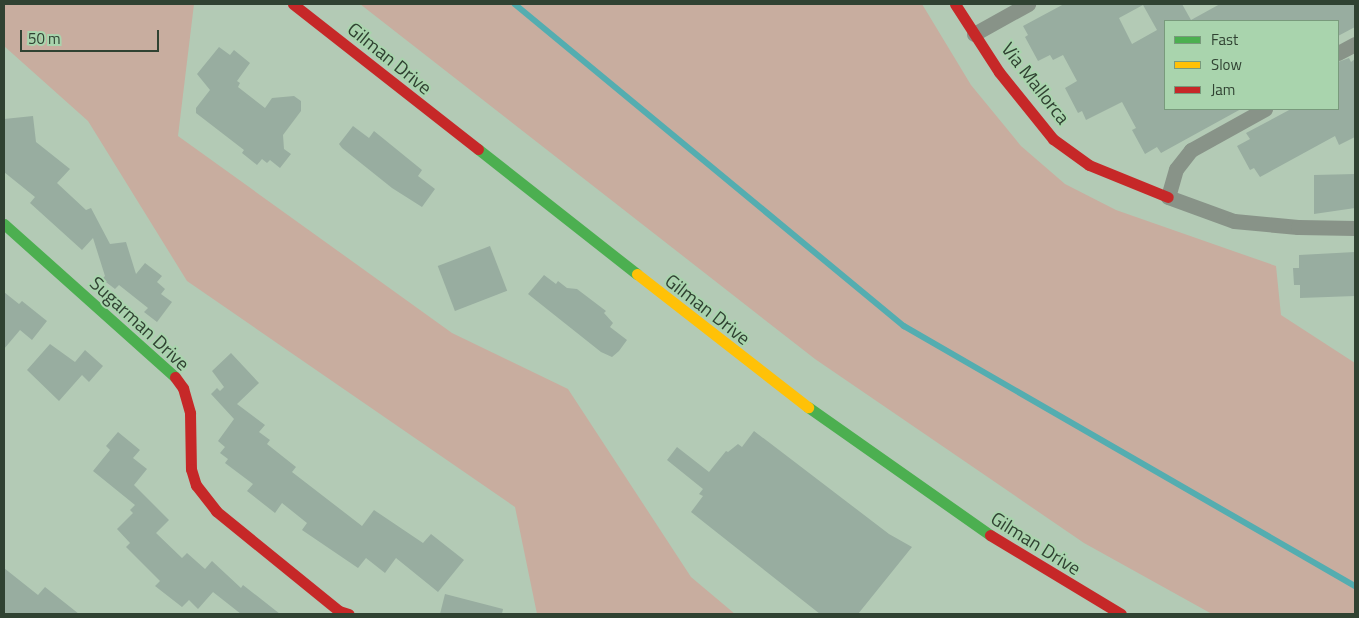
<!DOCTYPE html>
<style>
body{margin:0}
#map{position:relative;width:1359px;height:618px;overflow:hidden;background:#b3cab5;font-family:"Titillium Web",sans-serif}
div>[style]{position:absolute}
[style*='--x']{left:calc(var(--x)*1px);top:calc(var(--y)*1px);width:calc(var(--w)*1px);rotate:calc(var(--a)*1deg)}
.green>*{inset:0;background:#c8ad9f}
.stream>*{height:5.5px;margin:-2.75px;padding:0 2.75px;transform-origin:2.75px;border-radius:2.75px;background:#54adb0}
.building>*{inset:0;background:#98ada0;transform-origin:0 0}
.street>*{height:15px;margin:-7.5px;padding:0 7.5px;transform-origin:7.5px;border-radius:7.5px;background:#889388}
.fast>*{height:11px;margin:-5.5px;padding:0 5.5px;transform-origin:5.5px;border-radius:5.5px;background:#4caf50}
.slow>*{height:11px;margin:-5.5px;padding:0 5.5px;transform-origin:5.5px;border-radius:5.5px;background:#ffc107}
.jam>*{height:11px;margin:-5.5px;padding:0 5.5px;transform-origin:5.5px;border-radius:5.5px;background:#c62828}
span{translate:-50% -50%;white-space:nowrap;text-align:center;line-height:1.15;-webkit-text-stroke:4px #a9d4ad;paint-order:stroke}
.street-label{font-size:19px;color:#304232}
.frame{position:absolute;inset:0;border:5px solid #304232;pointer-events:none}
.legend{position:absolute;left:1164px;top:20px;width:175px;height:90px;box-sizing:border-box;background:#a9d4ad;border:1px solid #799a7c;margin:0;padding:6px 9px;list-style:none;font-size:15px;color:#304232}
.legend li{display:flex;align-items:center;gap:10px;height:25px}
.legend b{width:25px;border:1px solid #799a7c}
.scale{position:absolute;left:20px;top:30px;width:139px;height:22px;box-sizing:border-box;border:2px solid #304232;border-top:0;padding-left:6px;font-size:15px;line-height:18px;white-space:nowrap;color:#304232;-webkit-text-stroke:4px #a9d4ad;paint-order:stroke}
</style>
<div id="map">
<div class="green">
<i style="clip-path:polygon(4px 4px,194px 4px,178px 136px,452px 333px,568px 389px,691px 577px,735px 614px,537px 614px,515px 507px,187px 281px,88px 121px,4px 46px)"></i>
<i style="clip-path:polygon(360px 4px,922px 4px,971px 85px,1021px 146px,1065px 184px,1116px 210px,1276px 266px,1281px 315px,1355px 363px,1355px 614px,1212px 614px,1084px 543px,815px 359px)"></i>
</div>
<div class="stream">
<i style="--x:515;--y:4;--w:505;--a:39.62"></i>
<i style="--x:904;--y:326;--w:521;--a:29.96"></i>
</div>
<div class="building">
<i style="clip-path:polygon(evenodd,1064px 4px,1182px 4px,1191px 20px,1220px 4px,1355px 4px,1355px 27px,1338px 36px,1338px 21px,1165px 21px,1165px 109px,1241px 109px,1161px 153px,1157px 147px,1145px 154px,1132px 130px,1136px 128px,1122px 102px,1086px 120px,1082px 111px,1078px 113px,1065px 88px,1077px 81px,1063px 55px,1053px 60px,1050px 55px,1038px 61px,1025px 37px,1028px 35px,1023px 26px,1064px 4px,1143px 5px,1157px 30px,1132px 44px,1119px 18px,1143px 5px)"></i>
<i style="clip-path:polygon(219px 47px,230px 55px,234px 50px,250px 63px,237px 81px,240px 83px,238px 87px,265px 108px,272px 98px,294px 96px,301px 101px,301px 111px,283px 135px,284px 149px,291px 154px,280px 168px,270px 160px,267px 163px,262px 159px,257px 165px,242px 153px,244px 150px,196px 113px,196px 108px,210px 90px,197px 74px)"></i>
<i style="clip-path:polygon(1349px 58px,1351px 62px,1355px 59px,1355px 137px,1339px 145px,1335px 136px,1260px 177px,1254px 168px,1250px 170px,1237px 146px,1250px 139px,1246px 133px,1291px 109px,1338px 109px,1338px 62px)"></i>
<i style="clip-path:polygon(33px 116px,36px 142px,70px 169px,57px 183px,86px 210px,91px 208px,110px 244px,126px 242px,136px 274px,145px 263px,162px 276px,157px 282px,165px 289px,161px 294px,172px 302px,157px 322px,144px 312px,148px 308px,119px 285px,115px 289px,102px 279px,105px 276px,93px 238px,82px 250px,30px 203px,35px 197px,4px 172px,4px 119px)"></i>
<i style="clip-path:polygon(353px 126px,369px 138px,374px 131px,422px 170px,418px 176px,435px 189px,422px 207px,392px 188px,342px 148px,339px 144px)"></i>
<i style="clip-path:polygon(1355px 174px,1355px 208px,1314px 214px,1314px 175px)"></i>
<i style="left:490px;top:246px;width:48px;height:56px;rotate:69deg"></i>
<i style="clip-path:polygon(1355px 252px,1355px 296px,1300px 298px,1300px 285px,1294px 285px,1293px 268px,1299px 268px,1299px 255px)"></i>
<i style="clip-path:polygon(544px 275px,556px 284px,558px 281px,567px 288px,577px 289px,606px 311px,604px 313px,613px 323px,610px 327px,627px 340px,619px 351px,612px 357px,601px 352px,528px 294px)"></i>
<i style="clip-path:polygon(4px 292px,19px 304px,22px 301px,47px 321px,32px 340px,20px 330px,4px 349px)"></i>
<i style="clip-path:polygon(50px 344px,75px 362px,85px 350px,103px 366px,89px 382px,82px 375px,59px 401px,27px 370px)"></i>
<i style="clip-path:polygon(231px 353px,259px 383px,237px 404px,265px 425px,259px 432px,270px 440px,267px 444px,296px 467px,292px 472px,362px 526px,374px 510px,423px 543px,431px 534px,464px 560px,438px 592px,396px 558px,385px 573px,366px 558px,358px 568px,302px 530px,307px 523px,282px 503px,275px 513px,247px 491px,253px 484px,225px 463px,228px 459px,220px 453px,225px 447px,218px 441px,234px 419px,211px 394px,217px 388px,220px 391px,224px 387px,212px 371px)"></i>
<i style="clip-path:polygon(754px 431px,889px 534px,912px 547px,858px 614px,820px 614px,691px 512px,703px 496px,699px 494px,703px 489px,667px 460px,677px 447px,709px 472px,726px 451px,728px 452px,738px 444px,742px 447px)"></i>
<i style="clip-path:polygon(118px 432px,140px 450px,133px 458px,147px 469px,134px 485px,169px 520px,156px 533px,182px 558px,187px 553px,205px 569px,212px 561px,241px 588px,243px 585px,280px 614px,241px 614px,213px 592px,198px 609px,189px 600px,182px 607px,155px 586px,160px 581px,126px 547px,130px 543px,117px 529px,133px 513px,130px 510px,135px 505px,93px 471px,110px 450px,106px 446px)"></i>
<i style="clip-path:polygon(4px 568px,38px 595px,45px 587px,79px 614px,4px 614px)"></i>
<i style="clip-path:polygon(445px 594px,503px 609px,502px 614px,440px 614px)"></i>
</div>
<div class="street">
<i style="--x:974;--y:34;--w:62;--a:-29.1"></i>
<i style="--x:1338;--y:53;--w:19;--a:-28"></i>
<i style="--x:1265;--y:109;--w:85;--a:151"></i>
<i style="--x:1191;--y:150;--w:24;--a:128"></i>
<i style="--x:1176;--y:169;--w:29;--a:106"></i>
<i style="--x:1168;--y:197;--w:70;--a:20"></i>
<i style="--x:1234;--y:221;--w:64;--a:5.4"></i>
<i style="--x:1298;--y:227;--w:57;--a:1"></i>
</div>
<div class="fast">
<i style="--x:478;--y:149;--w:202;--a:38.2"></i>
<i style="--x:4;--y:224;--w:229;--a:41.8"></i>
<i style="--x:808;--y:407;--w:223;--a:35.1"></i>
</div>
<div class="slow">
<i style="--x:637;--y:274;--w:217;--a:37.9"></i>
</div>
<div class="jam">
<i style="--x:293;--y:4;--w:235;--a:38.1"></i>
<i style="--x:955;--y:4;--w:81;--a:57.1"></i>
<i style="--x:999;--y:72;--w:86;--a:51.1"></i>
<i style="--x:1053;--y:139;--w:44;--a:35.8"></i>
<i style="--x:1089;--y:165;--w:85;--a:22.1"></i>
<i style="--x:175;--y:377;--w:14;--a:54"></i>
<i style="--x:183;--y:388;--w:26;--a:74"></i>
<i style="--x:190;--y:413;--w:56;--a:89"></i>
<i style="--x:191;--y:469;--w:17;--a:73"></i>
<i style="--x:196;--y:485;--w:33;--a:52"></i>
<i style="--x:216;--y:511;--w:159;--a:39.1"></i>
<i style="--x:339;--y:611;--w:10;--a:17"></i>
<i style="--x:990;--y:535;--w:153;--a:31.1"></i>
</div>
<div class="street-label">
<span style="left:390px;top:58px;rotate:39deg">Gilman Drive</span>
<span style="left:1036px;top:83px;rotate:52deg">Via Mallorca</span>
<span style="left:708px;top:309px;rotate:38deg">Gilman Drive</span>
<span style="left:140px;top:323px;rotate:43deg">Sugarman Drive</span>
<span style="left:1036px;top:543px;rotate:32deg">Gilman Drive</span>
</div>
<div class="frame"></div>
<ul class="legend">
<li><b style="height:6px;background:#4caf50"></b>Fast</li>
<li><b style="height:6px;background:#ffc107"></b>Slow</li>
<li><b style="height:6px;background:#c62828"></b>Jam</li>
</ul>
<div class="scale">50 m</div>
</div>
